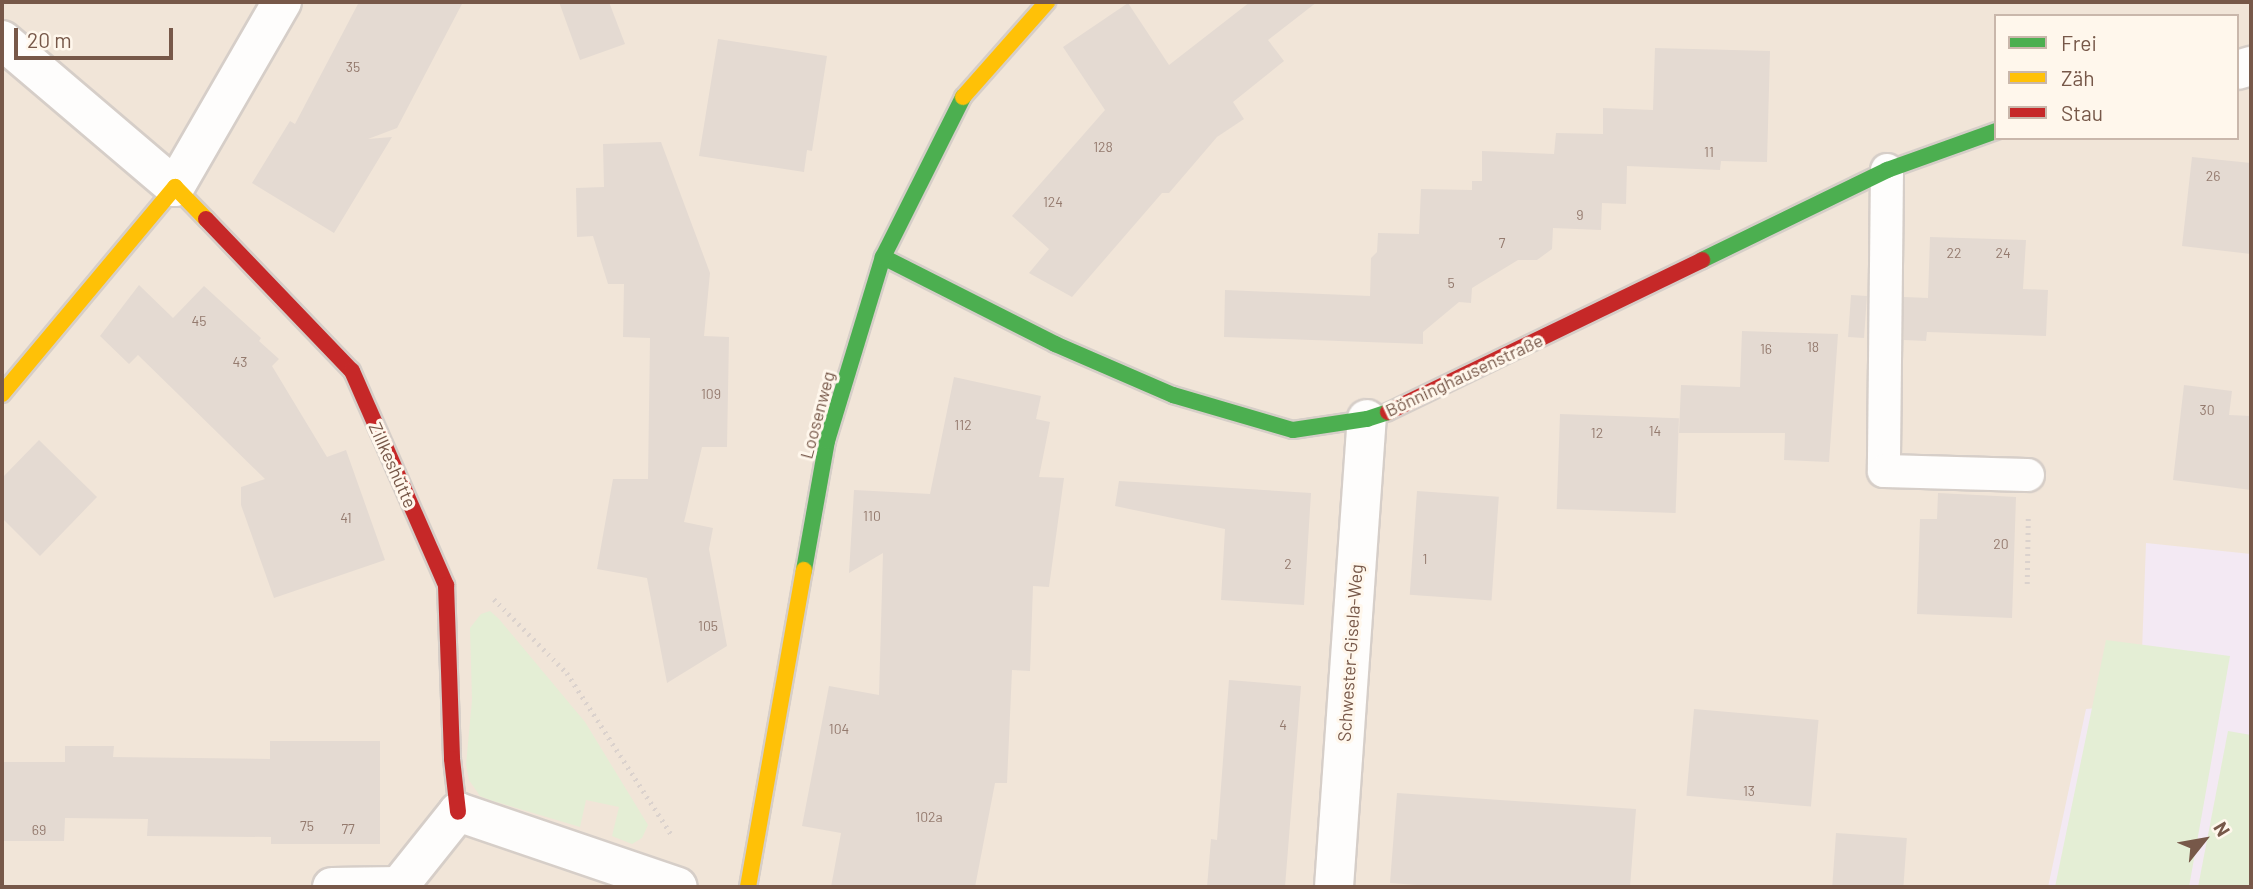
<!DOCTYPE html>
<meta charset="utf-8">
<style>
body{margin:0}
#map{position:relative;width:2253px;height:889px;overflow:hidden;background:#f7f2eb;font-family:Barlow,sans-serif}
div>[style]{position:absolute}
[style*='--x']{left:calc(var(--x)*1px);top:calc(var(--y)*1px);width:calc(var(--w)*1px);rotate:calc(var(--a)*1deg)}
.residential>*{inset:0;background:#f1e5d8}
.education>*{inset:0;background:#f3e9f3}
.green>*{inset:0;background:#e4eed5}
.building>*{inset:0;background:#e4dad2;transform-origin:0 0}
.path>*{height:4.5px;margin-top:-2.25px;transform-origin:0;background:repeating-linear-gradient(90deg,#dbd2cd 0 2px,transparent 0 7px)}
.roads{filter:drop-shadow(2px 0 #d6cec8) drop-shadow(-2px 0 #d6cec8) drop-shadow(0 2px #d6cec8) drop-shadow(0 -2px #d6cec8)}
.lane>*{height:32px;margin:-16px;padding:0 16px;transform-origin:16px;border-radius:16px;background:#fefdfc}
.street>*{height:38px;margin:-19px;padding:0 19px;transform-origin:19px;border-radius:19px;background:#fefdfc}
.fast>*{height:16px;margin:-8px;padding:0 8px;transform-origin:8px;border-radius:8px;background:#4caf50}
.slow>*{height:16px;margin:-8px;padding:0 8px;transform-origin:8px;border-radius:8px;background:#ffc107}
.jam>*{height:16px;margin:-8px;padding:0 8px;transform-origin:8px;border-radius:8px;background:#c62828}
span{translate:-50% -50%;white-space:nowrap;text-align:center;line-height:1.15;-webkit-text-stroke:6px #fff7ec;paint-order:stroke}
.number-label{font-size:14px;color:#947a6e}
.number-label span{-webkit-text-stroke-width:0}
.street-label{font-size:18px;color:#775849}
.frame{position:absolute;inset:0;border:4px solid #775849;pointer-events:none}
.legend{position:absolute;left:1994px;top:14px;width:245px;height:126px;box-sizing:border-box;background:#fff7ec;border:2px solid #c9b7ab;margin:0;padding:9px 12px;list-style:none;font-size:21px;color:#775849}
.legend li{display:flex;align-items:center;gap:14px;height:35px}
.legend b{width:35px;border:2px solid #c9b7ab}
.north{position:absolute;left:2169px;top:805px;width:70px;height:70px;-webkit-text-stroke:5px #fff7ec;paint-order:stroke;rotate:59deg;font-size:19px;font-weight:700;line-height:28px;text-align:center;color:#775849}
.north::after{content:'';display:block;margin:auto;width:24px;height:32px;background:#775849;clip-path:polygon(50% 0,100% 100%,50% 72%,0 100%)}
.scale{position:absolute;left:14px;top:28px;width:159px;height:32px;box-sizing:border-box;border:4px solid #775849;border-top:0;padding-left:9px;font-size:21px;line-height:24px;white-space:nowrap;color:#775849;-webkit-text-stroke:5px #fff7ec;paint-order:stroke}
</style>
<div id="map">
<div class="residential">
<i style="clip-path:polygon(evenodd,2px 2px,2251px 2px,2251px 887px,2px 887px,2px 2px,1996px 16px,2237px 16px,2237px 138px,1996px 138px,1996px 16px)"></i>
</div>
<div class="education">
<i style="clip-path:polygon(2146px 543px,2251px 554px,2251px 887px,2048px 887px,2086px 709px,2140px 704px)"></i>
</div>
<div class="green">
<i style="clip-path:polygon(490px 611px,499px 619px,585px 722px,648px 825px,642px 838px,632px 844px,612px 836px,619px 807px,586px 800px,580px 827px,490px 800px,480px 796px,469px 780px,466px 765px,472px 700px,470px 628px,481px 614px)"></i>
<i style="clip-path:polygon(2106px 640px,2230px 656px,2189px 887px,2055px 887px)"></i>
<i style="clip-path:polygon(2228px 731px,2251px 735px,2251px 887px,2198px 887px)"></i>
</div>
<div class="building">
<i style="clip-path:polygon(359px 2px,463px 2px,397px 128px,368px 139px,392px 137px,334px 233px,252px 183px,290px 121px,295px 124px)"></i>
<i style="clip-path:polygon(559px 2px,609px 2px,625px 44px,580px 60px)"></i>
<i style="clip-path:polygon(1250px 2px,1317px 2px,1268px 40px,1284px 61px,1233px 102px,1244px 119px,1217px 137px,1169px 193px,1162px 193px,1072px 297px,1029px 273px,1049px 249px,1012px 216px,1105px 110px,1063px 47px,1128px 3px,1169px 65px)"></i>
<i style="clip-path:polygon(718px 39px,827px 56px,812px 151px,807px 150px,804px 172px,699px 156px)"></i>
<i style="clip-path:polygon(1655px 48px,1770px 51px,1767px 162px,1721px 161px,1720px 170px,1627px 166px,1626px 204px,1602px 203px,1601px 230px,1553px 228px,1552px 249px,1537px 260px,1518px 260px,1472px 288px,1471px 303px,1459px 302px,1423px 332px,1423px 344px,1224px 337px,1225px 290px,1370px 296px,1371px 258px,1377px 252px,1378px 233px,1419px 234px,1421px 189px,1472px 190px,1472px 181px,1482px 181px,1482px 151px,1554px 154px,1556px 133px,1603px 134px,1603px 108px,1653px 110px)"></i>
<i style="clip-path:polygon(661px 142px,710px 273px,704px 336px,729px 337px,727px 447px,702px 447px,684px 522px,713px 528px,709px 549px,727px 646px,667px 683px,647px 578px,597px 569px,613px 479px,648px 479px,650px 338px,623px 337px,624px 284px,608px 284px,593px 236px,577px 237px,576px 188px,604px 187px,603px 144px)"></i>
<i style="clip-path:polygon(2192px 157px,2251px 163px,2251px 254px,2182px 246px)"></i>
<i style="clip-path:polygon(1930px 237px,2026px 240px,2023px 289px,2048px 290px,2046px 336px,1927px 332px,1926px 341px,1904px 340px,1904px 297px,1928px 298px)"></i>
<i style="clip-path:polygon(139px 285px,173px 318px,204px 286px,261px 338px,259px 341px,279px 359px,272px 366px,327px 457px,346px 450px,385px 560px,274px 598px,241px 505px,241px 487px,265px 479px,138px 355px,129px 364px,100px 336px)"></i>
<i style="left:1851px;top:295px;width:16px;height:42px;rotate:4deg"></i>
<i style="clip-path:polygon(1742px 331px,1838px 334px,1829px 462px,1784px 460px,1785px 433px,1679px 433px,1681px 385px,1740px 387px)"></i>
<i style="clip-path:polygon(954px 377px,1041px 396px,1036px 419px,1050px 422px,1039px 477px,1064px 478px,1049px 587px,1033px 586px,1030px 671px,1012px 670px,1007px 783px,995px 783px,975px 887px,831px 887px,841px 833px,802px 826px,829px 686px,879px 695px,883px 553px,849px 573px,854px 490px,930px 494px)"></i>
<i style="clip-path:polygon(2184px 385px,2232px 391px,2229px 415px,2251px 416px,2251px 490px,2173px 480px)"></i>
<i style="left:1560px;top:414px;width:119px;height:95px;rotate:2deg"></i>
<i style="clip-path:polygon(39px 440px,97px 497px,40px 556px,2px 518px,2px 478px)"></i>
<i style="clip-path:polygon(1119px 481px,1311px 493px,1304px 605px,1221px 600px,1225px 529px,1115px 506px)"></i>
<i style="left:1417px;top:491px;width:82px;height:104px;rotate:4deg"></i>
<i style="clip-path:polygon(1938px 493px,2016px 497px,2012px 618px,1917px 614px,1920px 519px,1937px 519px)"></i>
<i style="clip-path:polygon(1229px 680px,1301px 686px,1285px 887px,1207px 887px,1211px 839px,1217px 840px)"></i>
<i style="left:1694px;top:709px;width:125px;height:87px;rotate:5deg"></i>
<i style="clip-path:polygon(270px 741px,380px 741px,380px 844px,271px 844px,271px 837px,147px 836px,148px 819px,65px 818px,64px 841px,2px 841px,2px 762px,65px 762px,65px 746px,114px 746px,113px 757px,270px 759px)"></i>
<i style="clip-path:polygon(1397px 793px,1636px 809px,1630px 887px,1444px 887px,1390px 883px)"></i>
<i style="left:1836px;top:833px;width:71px;height:54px;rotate:4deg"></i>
</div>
<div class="path">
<i style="--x:2027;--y:584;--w:66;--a:-89.1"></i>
<i style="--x:494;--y:599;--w:104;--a:45.4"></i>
<i style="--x:567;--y:673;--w:192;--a:57.1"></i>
</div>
<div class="roads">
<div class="lane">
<i style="--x:1887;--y:170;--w:301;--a:90.6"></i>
<i style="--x:1884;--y:471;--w:144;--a:1.6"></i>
</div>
<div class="street">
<i style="--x:2;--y:40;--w:227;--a:40.4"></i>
<i style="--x:175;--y:187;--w:214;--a:-60"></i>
<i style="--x:2237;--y:70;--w:15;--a:-16"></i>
<i style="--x:332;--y:887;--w:67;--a:-0.9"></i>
<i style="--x:399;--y:886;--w:95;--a:-51.4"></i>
<i style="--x:458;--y:812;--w:232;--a:18.8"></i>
<i style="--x:1334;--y:887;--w:469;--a:-86"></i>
</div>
<div class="fast">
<i style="--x:883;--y:257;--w:193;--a:26.8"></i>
<i style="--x:1055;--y:344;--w:129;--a:23.4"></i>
<i style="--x:1173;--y:395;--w:125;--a:16.3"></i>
<i style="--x:1293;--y:430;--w:75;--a:-8.5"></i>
<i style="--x:1367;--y:419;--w:22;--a:-18"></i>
<i style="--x:1702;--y:260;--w:206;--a:-25.9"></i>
<i style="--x:1887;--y:170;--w:116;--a:-19.7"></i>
<i style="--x:804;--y:570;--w:131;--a:-79.9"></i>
<i style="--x:827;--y:441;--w:192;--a:-73.1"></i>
<i style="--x:883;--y:257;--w:179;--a:-63.4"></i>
</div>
<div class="slow">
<i style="--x:963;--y:97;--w:127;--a:-48.5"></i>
<i style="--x:2;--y:394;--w:270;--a:-50.1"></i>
<i style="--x:175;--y:187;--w:45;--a:45.9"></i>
<i style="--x:748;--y:887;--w:322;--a:-80"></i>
</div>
<div class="jam">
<i style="--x:206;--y:219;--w:211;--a:46.2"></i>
<i style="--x:352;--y:371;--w:234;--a:66.3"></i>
<i style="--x:446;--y:585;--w:174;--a:88"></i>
<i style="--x:452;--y:759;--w:53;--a:83.5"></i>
<i style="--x:1388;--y:412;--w:349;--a:-25.8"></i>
</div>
</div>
<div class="number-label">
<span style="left:353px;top:67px">35</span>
<span style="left:1103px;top:147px">128</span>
<span style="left:1709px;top:152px">11</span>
<span style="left:2213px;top:176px">26</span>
<span style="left:1053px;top:202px">124</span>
<span style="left:1580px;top:215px">9</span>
<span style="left:1502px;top:243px">7</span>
<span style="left:1954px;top:253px">22</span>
<span style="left:2003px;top:253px">24</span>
<span style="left:1451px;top:283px">5</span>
<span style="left:199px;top:321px">45</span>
<span style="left:1813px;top:347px">18</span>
<span style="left:1766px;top:349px">16</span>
<span style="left:240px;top:362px">43</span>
<span style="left:711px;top:394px">109</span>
<span style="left:2207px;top:410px">30</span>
<span style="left:963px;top:425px">112</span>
<span style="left:1655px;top:431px">14</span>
<span style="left:1597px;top:433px">12</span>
<span style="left:872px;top:516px">110</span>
<span style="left:346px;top:518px">41</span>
<span style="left:2001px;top:544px">20</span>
<span style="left:1425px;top:559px">1</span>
<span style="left:1288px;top:564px">2</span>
<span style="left:708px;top:626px">105</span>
<span style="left:1283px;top:725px">4</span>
<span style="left:839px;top:729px">104</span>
<span style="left:1749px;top:791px">13</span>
<span style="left:929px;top:817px">102a</span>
<span style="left:307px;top:826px">75</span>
<span style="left:348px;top:829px">77</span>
<span style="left:39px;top:830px">69</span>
</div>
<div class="street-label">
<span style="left:1464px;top:375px;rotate:-25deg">Bönninghausenstraße</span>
<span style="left:817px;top:415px;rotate:-75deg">Loosenweg</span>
<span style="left:393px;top:465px;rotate:66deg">Zillkeshütte</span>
<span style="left:1350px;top:653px;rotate:-86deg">Schwester-Gisela-Weg</span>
</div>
<div class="frame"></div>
<ul class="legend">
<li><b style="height:9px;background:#4caf50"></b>Frei</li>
<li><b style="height:9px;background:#ffc107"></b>Zäh</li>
<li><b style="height:9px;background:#c62828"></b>Stau</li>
</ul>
<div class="north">N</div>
<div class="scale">20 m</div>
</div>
